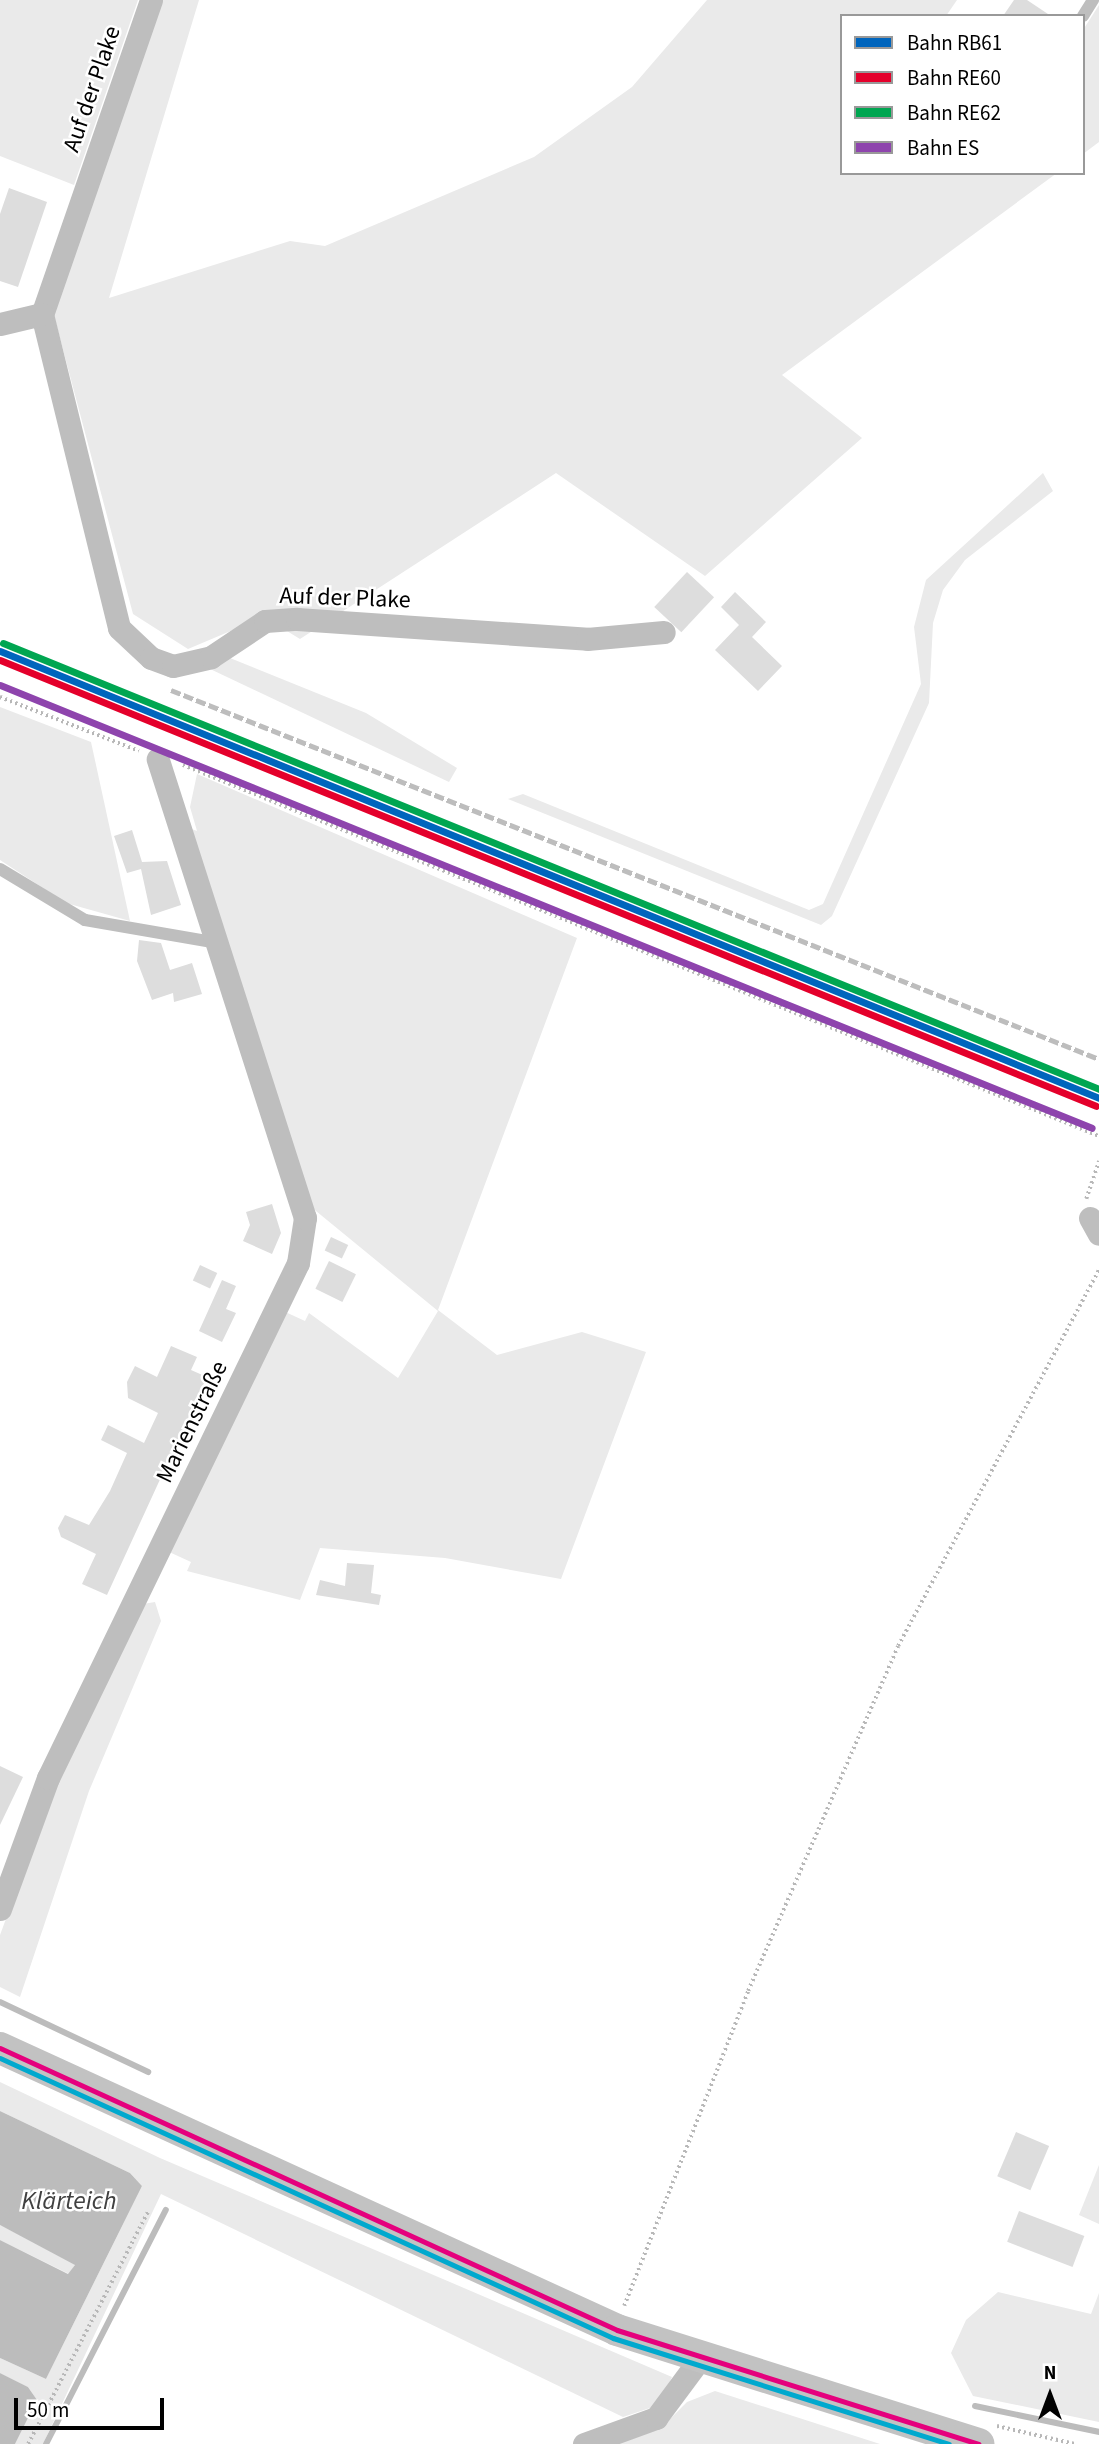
<!DOCTYPE html>
<meta charset="utf-8">
<style>
body{margin:0}
#map{position:relative;width:1099px;height:2444px;overflow:hidden;background:#fff;font-family:"Source Sans 3",sans-serif}
div>[style]{position:absolute}
[style*='--x']{left:calc(var(--x)*1px);top:calc(var(--y)*1px);width:calc(var(--w)*1px);rotate:calc(var(--a)*1deg)}
.green>*{inset:0;background:#eaeaea}
.water>*{inset:0;background:#bcbcbc}
.stream>*{height:6px;margin:-3px;padding:0 3px;transform-origin:3px;border-radius:3px;background:#bcbcbc}
.building>*{inset:0;background:#ddd;transform-origin:0 0}
.path>*{height:3.5px;margin-top:-1.75px;transform-origin:0;background:repeating-linear-gradient(90deg,#b8b8b8 0 2px,transparent 0 5.5px)}
.service>*{height:12px;margin:-6px;padding:0 6px;transform-origin:6px;border-radius:6px;background:#bebebe}
.minor>*{height:23px;margin:-11.5px;padding:0 11.5px;transform-origin:11.5px;border-radius:11.5px;background:#bebebe}
.secondary>*{height:32px;margin:-16px;padding:0 16px;transform-origin:16px;border-radius:16px;background:#c2c2c2}
.rail>*{height:5px;margin-top:-2.5px;transform-origin:0;background:repeating-linear-gradient(90deg,#bdbdbd 0 10px,transparent 0 13.5px)}
.bus-1>*{height:5px;margin:-2.5px;padding:0 2.5px;transform-origin:2.5px;border-radius:2.5px;background:#e5007d}
.bus-2>*{height:5px;margin:-2.5px;padding:0 2.5px;transform-origin:2.5px;border-radius:2.5px;background:#00a9ce}
.rail-1>*{height:7px;margin:-3.5px;padding:0 3.5px;transform-origin:3.5px;border-radius:3.5px;background:#0065bd}
.rail-2>*{height:7px;margin:-3.5px;padding:0 3.5px;transform-origin:3.5px;border-radius:3.5px;background:#e4002b}
.rail-3>*{height:7px;margin:-3.5px;padding:0 3.5px;transform-origin:3.5px;border-radius:3.5px;background:#00a651}
.rail-4>*{height:7px;margin:-3.5px;padding:0 3.5px;transform-origin:3.5px;border-radius:3.5px;background:#8e44ad}
span{translate:-50% -50%;white-space:nowrap;text-align:center;line-height:1.15;-webkit-text-stroke:5px #fff;paint-order:stroke}
.street-label{font-size:24px;color:#000}
.water-label{font-size:26px;color:#414141;font-style:italic}
.legend{position:absolute;left:840px;top:14px;width:245px;height:161px;box-sizing:border-box;background:#fff;border:2px solid #999;margin:0;padding:9px 12px;list-style:none;font-size:21px;color:#000}
.legend li{display:flex;align-items:center;gap:14px;height:35px}
.legend b{width:35px;border:2px solid #999}
.north{position:absolute;left:1015px;top:2360px;width:70px;height:70px;-webkit-text-stroke:5px #fff;paint-order:stroke;rotate:0deg;font-size:19px;font-weight:700;line-height:28px;text-align:center;color:#000}
.north::after{content:'';display:block;margin:auto;width:24px;height:32px;background:#000;clip-path:polygon(50% 0,100% 100%,50% 72%,0 100%)}
.scale{position:absolute;left:14px;top:2398px;width:150px;height:32px;box-sizing:border-box;border:4px solid #000;border-top:0;padding-left:9px;font-size:21px;line-height:24px;white-space:nowrap;color:#000;-webkit-text-stroke:5px #fff;paint-order:stroke}
</style>
<div id="map">
<div class="green">
<i style="clip-path:polygon(0 0,138px 0,74px 185px,0 156px)"></i>
<i style="clip-path:polygon(162px 0,199px 0,109px 298px,290px 241px,325px 246px,534px 157px,632px 87px,707px 0,957px 0,946px 16px,842px 16px,842px 173px,1057px 173px,782px 375px,862px 438px,705px 576px,556px 473px,300px 639px,264px 617px,188px 649px,133px 614px,52px 308px)"></i>
<i style="clip-path:polygon(1099px 5px,1099px 142px,1083px 154px,1083px 30px)"></i>
<i style="clip-path:polygon(1043px 473px,1053px 491px,965px 560px,943px 590px,933px 623px,929px 703px,832px 916px,821px 925px,508px 799px,523px 794px,809px 910px,823px 904px,921px 684px,914px 627px,926px 580px)"></i>
<i style="clip-path:polygon(225px 656px,366px 713px,457px 768px,449px 782px,208px 668px)"></i>
<i style="clip-path:polygon(0 707px,91px 742px,130px 921px,66px 903px,0 860px)"></i>
<i style="clip-path:polygon(197px 774px,577px 938px,438px 1310px,497px 1355px,582px 1332px,646px 1352px,561px 1579px,445px 1558px,320px 1548px,300px 1600px,187px 1571px,191px 1562px,167px 1551px,281px 1310px,305px 1321px,309px 1313px,398px 1378px,438px 1311px,305px 1202px,186px 827px,197px 831px,190px 807px)"></i>
<i style="clip-path:polygon(155px 1602px,161px 1621px,89px 1791px,20px 1997px,0 1987px,0 1935px,57px 1781px,143px 1604px)"></i>
<i style="clip-path:polygon(0 2082px,160px 2158px,672px 2377px,666px 2390px,653px 2407px,623px 2417px,161px 2194px,43px 2444px,15px 2444px,37px 2400px,28px 2387px,0 2373px,0 2358px,46px 2379px,142px 2186px,130px 2173px,0 2111px)"></i>
<i style="clip-path:polygon(1099px 2165px,1099px 2224px,1079px 2215px)"></i>
<i style="clip-path:polygon(0 2225px,74px 2261px,75px 2265px,69px 2274px,0 2240px)"></i>
<i style="clip-path:polygon(998px 2292px,1091px 2314px,1099px 2293px,1099px 2422px,973px 2396px,951px 2353px,966px 2320px)"></i>
<i style="clip-path:polygon(715px 2391px,880px 2444px,600px 2444px,667px 2422px,687px 2402px)"></i>
</div>
<div class="water">
<i style="clip-path:polygon(0 2111px,130px 2173px,142px 2186px,46px 2379px,0 2358px,0 2240px,68px 2274px,75px 2265px,0 2225px)"></i>
<i style="clip-path:polygon(0 2373px,28px 2387px,37px 2400px,15px 2444px,0 2444px)"></i>
</div>
<div class="stream">
<i style="--x:0;--y:2002;--w:164;--a:25.3"></i>
<i style="--x:975;--y:2406;--w:127;--a:11.8"></i>
<i style="--x:46;--y:2444;--w:263;--a:-62.9"></i>
</div>
<div class="building">
<i style="clip-path:polygon(1014px 0,1027px 0,1051px 16px,1003px 16px)"></i>
<i style="clip-path:polygon(9px 188px,47px 202px,18px 287px,0 281px,0 214px)"></i>
<i style="left:687px;top:572px;width:37px;height:48px;rotate:43deg"></i>
<i style="clip-path:polygon(735px 592px,766px 622px,752px 637px,782px 666px,758px 691px,715px 650px,739px 625px,721px 607px)"></i>
<i style="clip-path:polygon(132px 830px,142px 862px,167px 861px,181px 905px,151px 915px,141px 869px,127px 873px,114px 836px)"></i>
<i style="clip-path:polygon(139px 940px,161px 943px,170px 970px,192px 963px,202px 994px,174px 1002px,173px 993px,152px 1000px,137px 961px)"></i>
<i style="clip-path:polygon(272px 1204px,281px 1233px,272px 1254px,243px 1241px,250px 1225px,246px 1212px)"></i>
<i style="left:331px;top:1237px;width:19px;height:15px;rotate:25deg"></i>
<i style="left:329px;top:1261px;width:30px;height:31px;rotate:26deg"></i>
<i style="left:200px;top:1265px;width:19px;height:17px;rotate:25deg"></i>
<i style="clip-path:polygon(222px 1280px,236px 1286px,226px 1309px,236px 1313px,222px 1342px,199px 1331px)"></i>
<i style="clip-path:polygon(171px 1346px,197px 1357px,191px 1370px,207px 1377px,107px 1595px,82px 1584px,96px 1554px,61px 1537px,58px 1528px,65px 1515px,89px 1525px,110px 1491px,127px 1453px,101px 1440px,108px 1425px,144px 1443px,158px 1413px,128px 1398px,127px 1382px,135px 1366px,157px 1377px)"></i>
<i style="clip-path:polygon(347px 1563px,374px 1565px,371px 1593px,381px 1595px,379px 1605px,316px 1595px,320px 1580px,345px 1586px)"></i>
<i style="clip-path:polygon(0 1766px,23px 1777px,0 1825px)"></i>
<i style="left:1016px;top:2132px;width:36px;height:48px;rotate:23deg"></i>
<i style="left:1019px;top:2211px;width:70px;height:33px;rotate:21deg"></i>
</div>
<div class="path">
<i style="--x:0;--y:697;--w:149;--a:21.2"></i>
<i style="--x:183;--y:765;--w:988;--a:22.05"></i>
<i style="--x:1086;--y:1199;--w:40;--a:-71.1"></i>
<i style="--x:624;--y:2306;--w:339;--a:-68.5"></i>
<i style="--x:748;--y:1991;--w:376;--a:-66.5"></i>
<i style="--x:898;--y:1646;--w:427;--a:-61.9"></i>
<i style="--x:997;--y:2426;--w:80;--a:13"></i>
<i style="--x:28;--y:2444;--w:263;--a:-62.7"></i>
</div>
<div class="service">
<i style="--x:1083;--y:16;--w:19;--a:-58"></i>
<i style="--x:0;--y:869;--w:99;--a:31"></i>
<i style="--x:85;--y:920;--w:135;--a:9.8"></i>
</div>
<div class="minor">
<i style="--x:151;--y:0;--w:332;--a:109.1"></i>
<i style="--x:42;--y:314;--w:323;--a:76.2"></i>
<i style="--x:119;--y:628;--w:44;--a:43.2"></i>
<i style="--x:151;--y:658;--w:23;--a:20"></i>
<i style="--x:173;--y:666;--w:39;--a:-13"></i>
<i style="--x:211;--y:657;--w:65;--a:-33.7"></i>
<i style="--x:265;--y:621;--w:32;--a:-4"></i>
<i style="--x:297;--y:619;--w:291;--a:3.9"></i>
<i style="--x:587;--y:639;--w:77;--a:-5.2"></i>
<i style="--x:0;--y:324;--w:43;--a:-13.4"></i>
<i style="--x:1090;--y:1218;--w:18;--a:61"></i>
<i style="--x:0;--y:1909;--w:140;--a:-69.9"></i>
<i style="--x:48;--y:1778;--w:572;--a:-64.11"></i>
<i style="--x:298;--y:1263;--w:46;--a:-81.2"></i>
<i style="--x:305;--y:1218;--w:482;--a:-107.8"></i>
<i style="--x:584;--y:2444;--w:77;--a:-19.9"></i>
<i style="--x:656;--y:2418;--w:72;--a:-53.4"></i>
</div>
<div class="secondary">
<i style="--x:0;--y:2048;--w:678;--a:24.56"></i>
<i style="--x:617;--y:2330;--w:379;--a:17.5"></i>
</div>
<div class="rail">
<i style="--x:171;--y:690;--w:999;--a:21.68"></i>
</div>
<div class="bus-1">
<i style="--x:0;--y:2048;--w:678;--a:24.56"></i>
<i style="--x:617;--y:2330;--w:379;--a:17.5"></i>
</div>
<div class="bus-2">
<i style="--x:0;--y:2058;--w:674;--a:24.55"></i>
<i style="--x:613;--y:2338;--w:352;--a:17.5"></i>
</div>
<div class="rail-1">
<i style="--x:0;--y:651;--w:1186;--a:22.13"></i>
</div>
<div class="rail-2">
<i style="--x:0;--y:660;--w:1183;--a:22.14"></i>
</div>
<div class="rail-3">
<i style="--x:3;--y:643;--w:1183;--a:22.14"></i>
</div>
<div class="rail-4">
<i style="--x:0;--y:685;--w:1178;--a:22.08"></i>
</div>
<div class="street-label">
<span style="left:92px;top:89px;rotate:-71deg">Auf der Plake</span>
<span style="left:345px;top:598px;rotate:2deg">Auf der Plake</span>
<span style="left:192px;top:1422px;rotate:-64deg">Marienstraße</span>
</div>
<div class="water-label">
<span style="left:69px;top:2201px">Klärteich</span>
</div>
<ul class="legend">
<li><b style="height:9px;background:#0065bd"></b>Bahn RB61</li>
<li><b style="height:9px;background:#e4002b"></b>Bahn RE60</li>
<li><b style="height:9px;background:#00a651"></b>Bahn RE62</li>
<li><b style="height:9px;background:#8e44ad"></b>Bahn ES</li>
</ul>
<div class="north">N</div>
<div class="scale">50 m</div>
</div>
